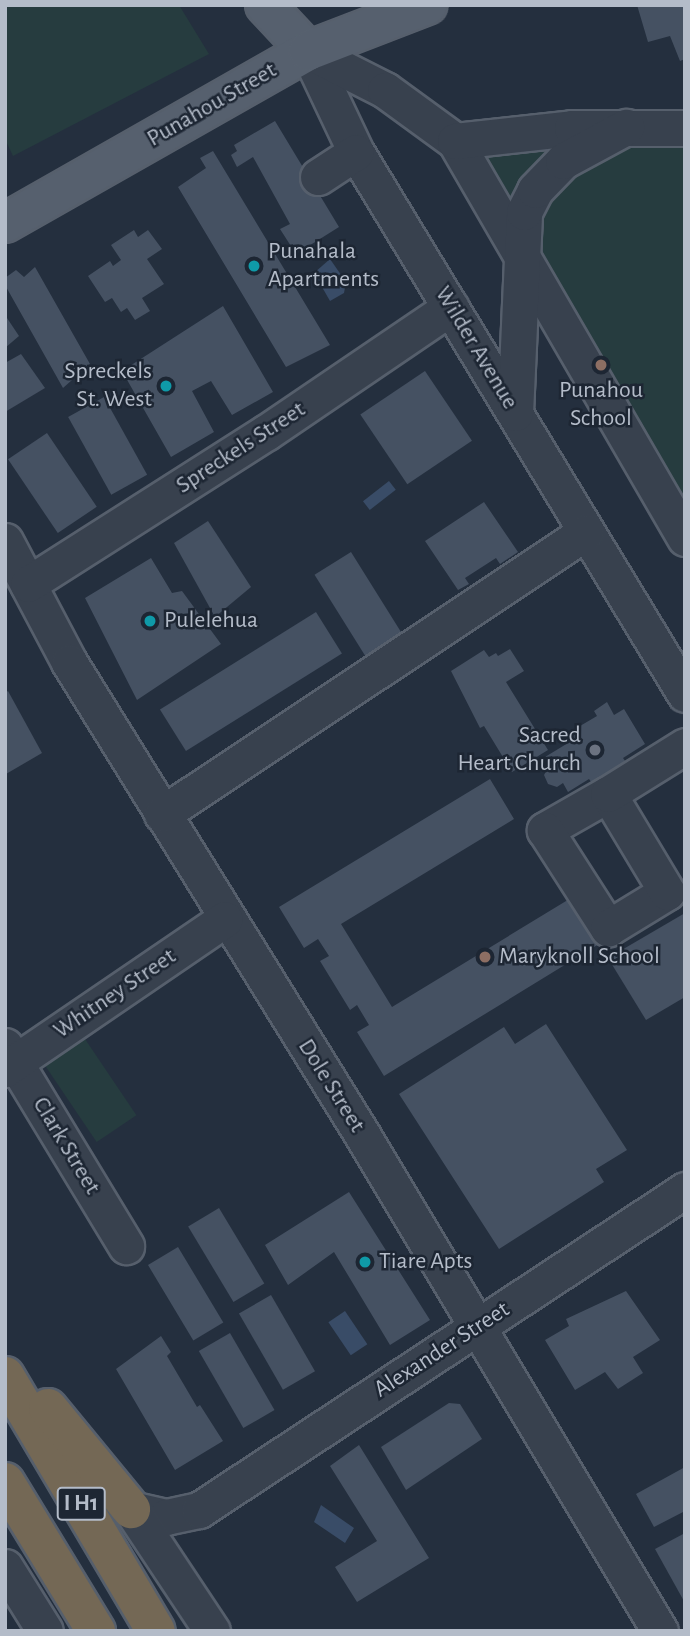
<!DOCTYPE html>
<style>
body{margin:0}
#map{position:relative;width:690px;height:1636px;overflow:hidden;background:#242f3e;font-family:"Alegreya Sans",sans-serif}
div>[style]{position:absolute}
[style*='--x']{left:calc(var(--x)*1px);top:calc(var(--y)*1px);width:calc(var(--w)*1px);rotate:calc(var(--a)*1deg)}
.green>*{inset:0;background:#263c3f;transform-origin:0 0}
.water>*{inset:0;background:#394c67;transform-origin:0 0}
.building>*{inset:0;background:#455162;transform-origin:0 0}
.roads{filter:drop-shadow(2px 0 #565f6c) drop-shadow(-2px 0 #565f6c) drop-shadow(0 2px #565f6c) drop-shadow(0 -2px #565f6c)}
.minor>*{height:35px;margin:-17.5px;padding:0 17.5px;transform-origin:17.5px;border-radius:17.5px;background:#38414e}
.major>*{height:38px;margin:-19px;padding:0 19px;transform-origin:19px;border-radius:19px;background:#56606e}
.highway>*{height:38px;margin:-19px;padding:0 19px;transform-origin:19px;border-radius:19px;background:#746855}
.dots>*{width:19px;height:19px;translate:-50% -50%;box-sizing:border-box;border:4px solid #1d2633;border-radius:50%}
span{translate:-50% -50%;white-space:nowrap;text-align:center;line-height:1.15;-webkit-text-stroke:5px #1d2633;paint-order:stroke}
.shield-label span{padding:2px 5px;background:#1d2633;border:2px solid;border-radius:5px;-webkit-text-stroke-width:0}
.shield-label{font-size:23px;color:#b4bcc9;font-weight:700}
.street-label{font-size:24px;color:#b4bcc9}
.poi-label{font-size:24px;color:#b4bcc9}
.left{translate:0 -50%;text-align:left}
.right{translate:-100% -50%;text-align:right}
.frame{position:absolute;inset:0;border:7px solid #b4bcc9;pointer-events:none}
</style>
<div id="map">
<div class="green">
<i style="clip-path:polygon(5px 5px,179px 5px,209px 54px,13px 156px,5px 139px)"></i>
<i style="clip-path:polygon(510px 133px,599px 155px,632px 145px,685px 142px,685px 538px,455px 141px)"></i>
<i style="left:85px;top:1039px;width:92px;height:48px;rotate:56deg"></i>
</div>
<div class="water">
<i style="clip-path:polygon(330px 259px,346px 282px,344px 293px,330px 301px,314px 273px)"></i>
<i style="left:389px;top:481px;width:11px;height:33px;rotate:52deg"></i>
<i style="left:345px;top:1311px;width:40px;height:20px;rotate:56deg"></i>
<i style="clip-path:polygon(321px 1505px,354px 1528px,345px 1543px,314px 1522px)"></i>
</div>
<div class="building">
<i style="clip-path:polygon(637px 5px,685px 5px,685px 59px,680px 61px,670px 36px,648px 42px)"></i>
<i style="clip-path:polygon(275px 121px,339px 227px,296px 254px,280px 229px,290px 224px,253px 157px,237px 167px,231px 155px,237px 151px,234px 145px)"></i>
<i style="clip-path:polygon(213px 151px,330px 345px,286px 367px,178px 187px,206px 168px,200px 158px)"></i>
<i style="clip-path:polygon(134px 230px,138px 237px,148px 230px,162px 249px,147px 259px,164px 284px,142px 298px,150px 311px,135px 320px,127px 308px,121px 312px,112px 298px,105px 302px,88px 276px,110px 261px,113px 266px,121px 260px,111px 245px)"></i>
<i style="clip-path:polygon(35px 267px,90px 364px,63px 388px,5px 285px,5px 278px,16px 270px,24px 277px)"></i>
<i style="clip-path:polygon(223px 306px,273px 392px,232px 415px,211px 381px,192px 391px,214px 432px,171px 457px,122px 371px)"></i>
<i style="clip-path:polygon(5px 315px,19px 336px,5px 348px)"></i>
<i style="clip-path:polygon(21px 354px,45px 388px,5px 412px,5px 363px)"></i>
<i style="left:425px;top:371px;width:84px;height:78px;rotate:56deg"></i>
<i style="left:104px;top:397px;width:89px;height:41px;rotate:61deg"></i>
<i style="left:47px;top:433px;width:89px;height:47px;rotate:56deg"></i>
<i style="clip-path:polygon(484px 502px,518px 552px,500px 564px,496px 558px,465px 578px,469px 584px,458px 590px,425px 541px)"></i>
<i style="clip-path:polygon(208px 521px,251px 587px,215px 617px,174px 543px)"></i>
<i style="left:351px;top:552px;width:97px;height:43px;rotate:58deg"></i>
<i style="clip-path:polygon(151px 558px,172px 593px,182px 591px,221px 644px,137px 700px,85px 598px)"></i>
<i style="left:316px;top:612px;width:49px;height:184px;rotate:58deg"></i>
<i style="clip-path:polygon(510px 649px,524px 671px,506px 682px,548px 750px,512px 772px,484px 726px,480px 728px,451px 671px,484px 650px,489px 657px,496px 653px,498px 656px)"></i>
<i style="clip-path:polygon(8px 691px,42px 753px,6px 774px,5px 693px)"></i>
<i style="clip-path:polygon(607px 702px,614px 715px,624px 709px,645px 744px,623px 758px,628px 765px,594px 786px,589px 779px,568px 792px,563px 783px,557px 787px,548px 784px,544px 775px,550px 764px,545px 757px,568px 743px,563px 736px,597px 716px,594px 711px)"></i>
<i style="clip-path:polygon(490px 779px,514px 819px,341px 924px,392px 1007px,571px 898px,599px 944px,384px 1076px,357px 1032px,369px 1025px,357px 1005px,350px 1010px,320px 961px,329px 956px,318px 939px,304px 948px,279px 907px)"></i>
<i style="clip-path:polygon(685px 913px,685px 997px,646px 1020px,608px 958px)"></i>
<i style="clip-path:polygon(546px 1024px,627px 1150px,596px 1169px,604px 1182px,499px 1249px,399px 1094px,504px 1027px,515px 1044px)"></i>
<i style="clip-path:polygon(349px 1192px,430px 1320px,390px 1345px,334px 1252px,288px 1285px,265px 1245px)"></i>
<i style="left:219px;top:1208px;width:88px;height:36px;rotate:59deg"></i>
<i style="left:178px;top:1247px;width:88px;height:35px;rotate:59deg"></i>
<i style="clip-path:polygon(626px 1291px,660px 1340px,633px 1357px,643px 1373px,618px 1389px,605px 1372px,575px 1390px,545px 1340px,569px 1326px,566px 1319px)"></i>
<i style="left:271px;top:1295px;width:88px;height:37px;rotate:60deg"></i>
<i style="left:230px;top:1333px;width:89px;height:36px;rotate:60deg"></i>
<i style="clip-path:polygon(161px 1336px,171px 1352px,167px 1356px,197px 1407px,200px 1405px,223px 1441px,175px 1470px,116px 1369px)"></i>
<i style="clip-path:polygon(449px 1403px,460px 1404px,482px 1439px,406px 1490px,381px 1447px)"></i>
<i style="clip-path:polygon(359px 1445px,429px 1558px,357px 1602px,335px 1567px,377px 1541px,330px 1466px)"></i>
<i style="clip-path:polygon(685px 1467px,685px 1511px,654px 1527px,636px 1494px)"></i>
<i style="clip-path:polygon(685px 1533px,685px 1603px,655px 1549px)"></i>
</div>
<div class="roads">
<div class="minor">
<i style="--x:308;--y:51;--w:112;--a:64.6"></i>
<i style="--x:356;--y:152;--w:634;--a:58.74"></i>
<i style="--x:308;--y:51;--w:86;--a:26.9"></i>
<i style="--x:385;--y:90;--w:87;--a:36.1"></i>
<i style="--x:455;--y:141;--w:459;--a:59.9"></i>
<i style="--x:455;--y:141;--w:118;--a:-6.3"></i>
<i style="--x:572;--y:128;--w:113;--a:0"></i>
<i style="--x:318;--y:177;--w:45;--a:-33.3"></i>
<i style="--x:515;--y:413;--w:201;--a:-87.4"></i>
<i style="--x:524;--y:212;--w:25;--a:-63"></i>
<i style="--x:535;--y:190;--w:40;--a:-46"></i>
<i style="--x:563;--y:161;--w:72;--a:-28.4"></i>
<i style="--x:5;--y:541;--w:137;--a:62.1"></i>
<i style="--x:69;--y:662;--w:558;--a:58.19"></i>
<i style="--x:363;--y:1136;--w:577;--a:59.04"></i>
<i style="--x:28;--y:584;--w:283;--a:-32.5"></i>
<i style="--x:267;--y:432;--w:222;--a:-34.2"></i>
<i style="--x:608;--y:794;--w:73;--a:150.3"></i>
<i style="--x:545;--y:830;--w:117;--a:57.3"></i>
<i style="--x:608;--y:928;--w:69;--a:-31.4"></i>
<i style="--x:667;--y:892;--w:114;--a:-121"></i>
<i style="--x:608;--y:794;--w:91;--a:-31.9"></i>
<i style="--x:162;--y:814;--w:509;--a:-33.63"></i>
<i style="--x:5;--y:1046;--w:234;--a:58.8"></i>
<i style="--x:5;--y:1069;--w:266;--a:-34.3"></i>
<i style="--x:131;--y:1509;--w:36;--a:13"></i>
<i style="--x:166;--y:1517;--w:34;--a:-12"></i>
<i style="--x:199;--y:1510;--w:582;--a:-33.36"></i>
<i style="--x:131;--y:1509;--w:146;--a:56.4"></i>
<i style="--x:5;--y:1567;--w:75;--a:58"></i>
</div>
<div class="major">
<i style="--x:265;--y:5;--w:63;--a:46.9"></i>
<i style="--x:5;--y:223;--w:348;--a:-29.6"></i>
<i style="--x:308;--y:51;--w:128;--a:-21.1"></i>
</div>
<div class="highway">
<i style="--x:5;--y:1376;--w:296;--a:59.4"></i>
<i style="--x:48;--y:1408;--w:131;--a:50.6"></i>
<i style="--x:5;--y:1482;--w:175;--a:58.6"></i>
</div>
</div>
<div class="dots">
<i style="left:254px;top:266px;background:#0f9aa8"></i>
<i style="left:601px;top:365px;background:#8d6e63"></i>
<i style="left:166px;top:386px;background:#0f9aa8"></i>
<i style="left:150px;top:621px;background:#0f9aa8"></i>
<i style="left:595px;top:750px;background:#6b7280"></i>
<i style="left:485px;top:957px;background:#8d6e63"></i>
<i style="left:365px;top:1262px;background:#0f9aa8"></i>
</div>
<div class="shield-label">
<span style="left:81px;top:1504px">I H1</span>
</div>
<div class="street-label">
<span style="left:212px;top:105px;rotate:-30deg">Punahou Street</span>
<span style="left:476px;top:348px;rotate:59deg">Wilder Avenue</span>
<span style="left:241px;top:448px;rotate:-33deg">Spreckels Street</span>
<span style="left:115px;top:994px;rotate:-34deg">Whitney Street</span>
<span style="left:331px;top:1086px;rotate:58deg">Dole Street</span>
<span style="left:66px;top:1146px;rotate:59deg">Clark Street</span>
<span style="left:442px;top:1350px;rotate:-33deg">Alexander Street</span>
</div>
<div class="poi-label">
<span class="left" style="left:268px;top:266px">Punahala<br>Apartments</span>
<span class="right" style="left:152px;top:386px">Spreckels<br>St. West</span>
<span style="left:601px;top:405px">Punahou<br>School</span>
<span class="left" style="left:164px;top:621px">Pulelehua</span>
<span class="right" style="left:581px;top:750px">Sacred<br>Heart Church</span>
<span class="left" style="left:499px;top:957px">Maryknoll School</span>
<span class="left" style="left:379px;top:1262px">Tiare Apts</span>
</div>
<div class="frame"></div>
</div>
